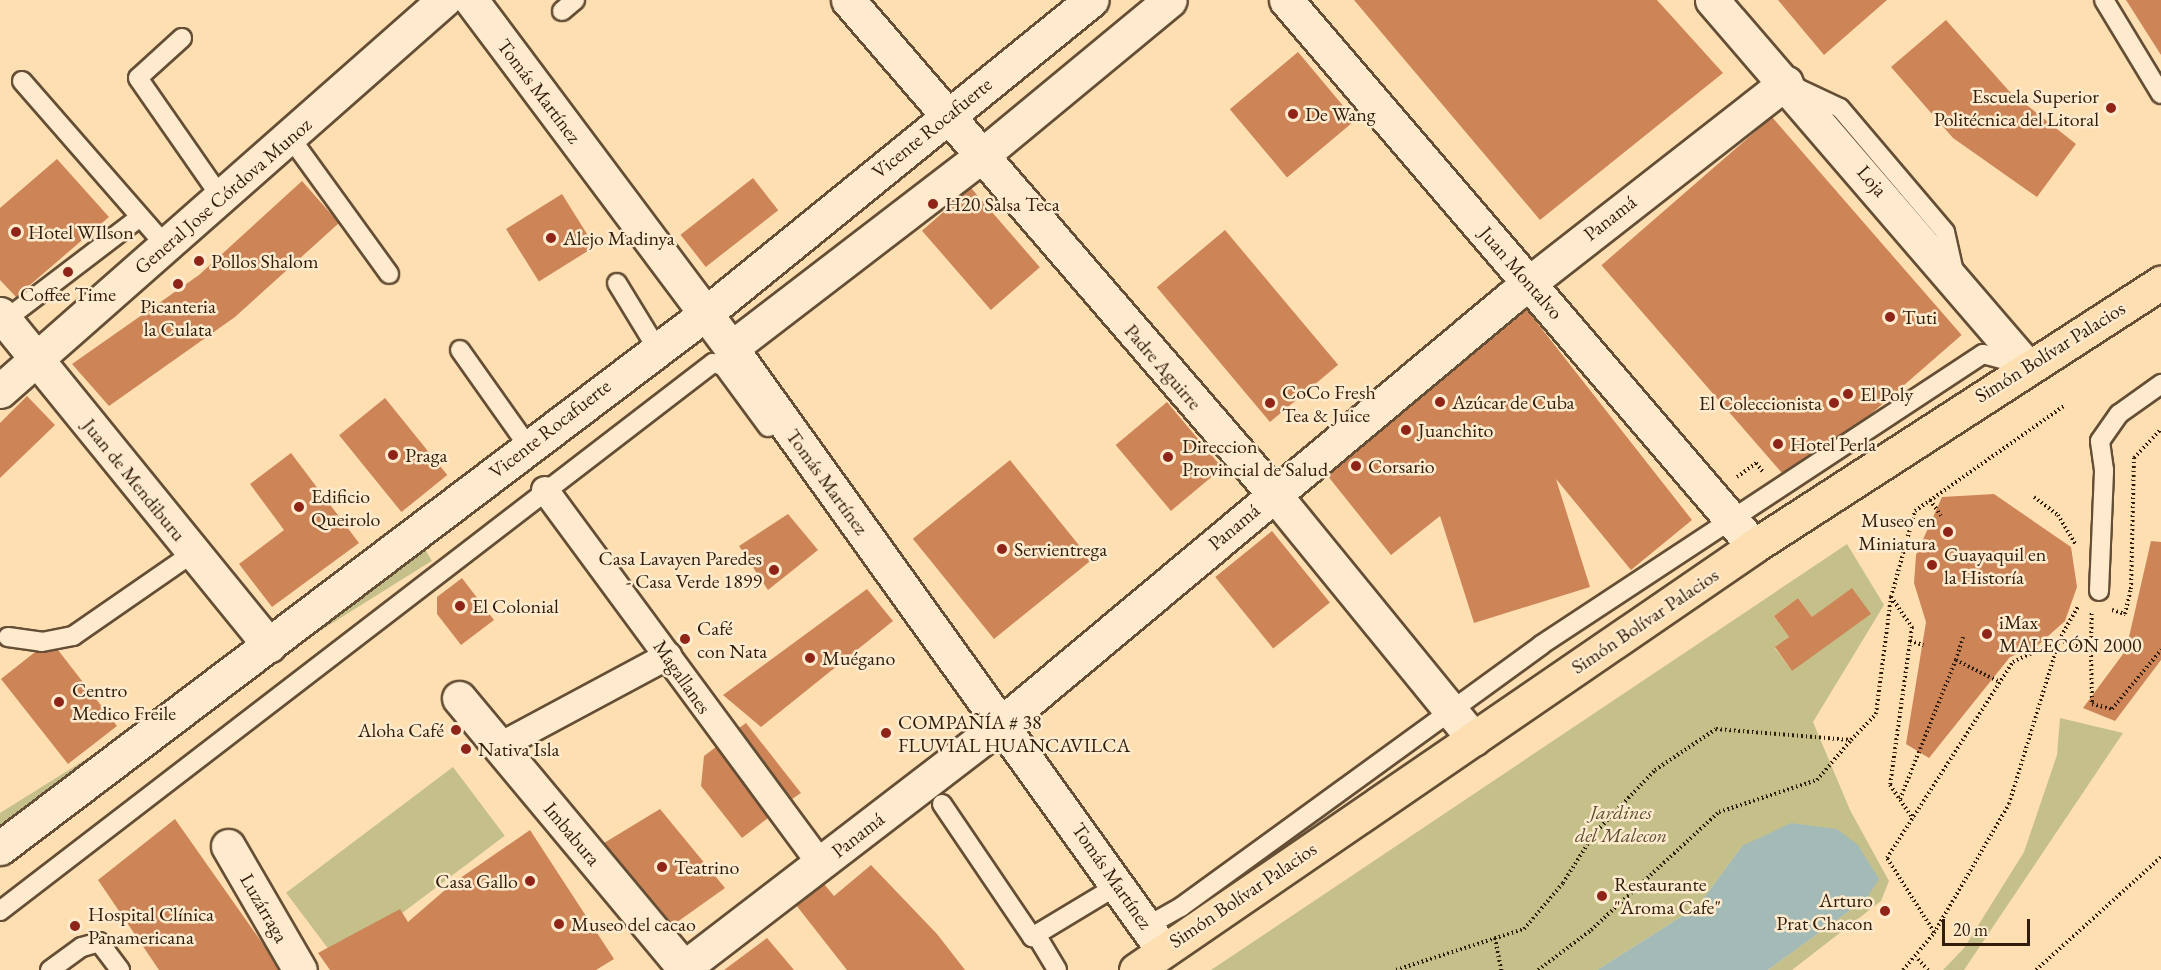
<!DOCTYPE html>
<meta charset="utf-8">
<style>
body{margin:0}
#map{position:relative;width:2161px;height:970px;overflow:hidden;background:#fedfb2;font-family:"EB Garamond",serif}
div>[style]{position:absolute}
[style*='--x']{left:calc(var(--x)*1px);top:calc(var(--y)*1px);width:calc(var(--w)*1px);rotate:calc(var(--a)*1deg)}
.green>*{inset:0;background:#c5c089;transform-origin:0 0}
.water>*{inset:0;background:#a3bab6}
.building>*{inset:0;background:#cd8558;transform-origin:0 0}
.path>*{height:4px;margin-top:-2px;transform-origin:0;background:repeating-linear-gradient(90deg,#301d0b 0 1.5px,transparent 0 4.5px)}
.roads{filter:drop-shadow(2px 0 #644e35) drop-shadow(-2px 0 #644e35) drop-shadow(0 2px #644e35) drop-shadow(0 -2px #644e35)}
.service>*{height:18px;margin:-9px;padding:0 9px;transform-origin:9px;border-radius:9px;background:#feeacd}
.pedestrian>*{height:26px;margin:-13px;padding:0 13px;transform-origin:13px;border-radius:13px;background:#feeacd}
.minor>*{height:33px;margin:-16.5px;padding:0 16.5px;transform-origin:16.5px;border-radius:16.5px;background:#feeacd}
.secondary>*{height:33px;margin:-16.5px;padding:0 16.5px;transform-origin:16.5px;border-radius:16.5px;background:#feeacd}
.primary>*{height:33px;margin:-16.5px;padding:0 16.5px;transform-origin:16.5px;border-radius:16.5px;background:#fedfb2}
.dots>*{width:16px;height:16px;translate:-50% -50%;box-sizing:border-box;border:3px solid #feeacd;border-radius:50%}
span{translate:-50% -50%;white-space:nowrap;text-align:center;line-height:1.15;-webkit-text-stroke:5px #feeacd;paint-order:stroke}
.street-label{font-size:20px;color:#301d0b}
.poi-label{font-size:20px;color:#301d0b}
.right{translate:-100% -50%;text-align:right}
.left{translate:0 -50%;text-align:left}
.park-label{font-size:20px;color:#5d4e31;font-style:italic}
.scale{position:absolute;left:1942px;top:919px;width:88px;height:27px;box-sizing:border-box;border:3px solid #301d0b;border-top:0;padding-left:8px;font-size:18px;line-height:21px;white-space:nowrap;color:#301d0b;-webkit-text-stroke:4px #feeacd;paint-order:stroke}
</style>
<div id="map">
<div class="green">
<i style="clip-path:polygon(evenodd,1847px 544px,1884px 605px,1813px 722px,1850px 810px,1889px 881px,1881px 901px,1792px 970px,1768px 970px,1867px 898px,1742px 846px,1698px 906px,1597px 970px,1211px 970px,1847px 544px,1798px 598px,1812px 617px,1792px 671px,1775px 648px,1789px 637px,1774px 616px,1798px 598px)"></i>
<i style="left:424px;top:548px;width:15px;height:537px;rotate:58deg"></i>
<i style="clip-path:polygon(2060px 718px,2123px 733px,1964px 970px,1943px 970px,1964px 948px,2024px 852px,2057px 755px)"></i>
<i style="left:453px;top:767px;width:86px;height:209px;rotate:53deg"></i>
</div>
<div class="water">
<i style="clip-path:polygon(1791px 823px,1837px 829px,1858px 845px,1879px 879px,1867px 898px,1768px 970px,1597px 970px,1698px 906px,1742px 846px)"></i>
</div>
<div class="building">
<i style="clip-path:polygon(1354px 0,1657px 0,1723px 73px,1540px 220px)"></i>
<i style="clip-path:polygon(1778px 0,1887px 0,1824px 55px)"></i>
<i style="clip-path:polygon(2126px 0,2161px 0,2161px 55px)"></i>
<i style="clip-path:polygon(1946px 20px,2009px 91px,2076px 144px,2037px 197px,1953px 138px,1891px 67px)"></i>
<i style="left:1298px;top:52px;width:89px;height:89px;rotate:50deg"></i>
<i style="left:1772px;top:117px;width:289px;height:226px;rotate:49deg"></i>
<i style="clip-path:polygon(57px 159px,109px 217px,16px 297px,0 280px,0 208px)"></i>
<i style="left:753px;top:178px;width:41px;height:92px;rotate:52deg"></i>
<i style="clip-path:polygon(302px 181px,339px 223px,235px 317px,109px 406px,72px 364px,199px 275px)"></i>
<i style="left:971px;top:188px;width:105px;height:65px;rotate:49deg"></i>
<i style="left:562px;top:194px;width:62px;height:66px;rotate:58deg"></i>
<i style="left:1225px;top:230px;width:176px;height:89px;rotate:50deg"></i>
<i style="clip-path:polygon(1527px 310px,1692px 520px,1631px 570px,1556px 479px,1590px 587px,1474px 623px,1440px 516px,1391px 555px,1327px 475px)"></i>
<i style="clip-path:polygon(27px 396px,55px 425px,0 478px,0 423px)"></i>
<i style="left:385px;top:398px;width:99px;height:59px;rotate:51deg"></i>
<i style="left:1167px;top:402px;width:86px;height:67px;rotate:50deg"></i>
<i style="clip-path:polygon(291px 453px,359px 543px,272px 607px,239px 564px,284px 530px,250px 484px)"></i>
<i style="left:1010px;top:460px;width:129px;height:125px;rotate:51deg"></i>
<i style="clip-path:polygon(1994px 494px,2071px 547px,2077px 587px,2065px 621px,2037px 646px,2010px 657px,1929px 758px,1906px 744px,1926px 622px,1914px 583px,1916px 555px,1942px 497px)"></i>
<i style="clip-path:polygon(788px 514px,818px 550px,768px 590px,739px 546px)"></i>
<i style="left:1272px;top:531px;width:92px;height:73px;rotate:51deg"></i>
<i style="clip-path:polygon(2151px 541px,2161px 542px,2161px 660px,2115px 721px,2083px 708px,2126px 650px)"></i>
<i style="clip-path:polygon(462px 578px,494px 620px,461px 645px,437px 614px,437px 597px)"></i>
<i style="clip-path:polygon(1852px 588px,1871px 614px,1792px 671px,1775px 647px,1789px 637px,1774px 616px,1798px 598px,1812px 617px)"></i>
<i style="clip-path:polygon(867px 589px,893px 621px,761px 727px,723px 695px)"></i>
<i style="clip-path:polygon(58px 650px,117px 726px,68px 764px,1px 679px,35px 652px)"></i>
<i style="clip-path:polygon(746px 723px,801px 793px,792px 799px,739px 728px)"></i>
<i style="clip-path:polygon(716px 747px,768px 818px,742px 838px,701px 786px,704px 756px)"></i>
<i style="clip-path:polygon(660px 809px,725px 888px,673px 925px,604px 843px)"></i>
<i style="clip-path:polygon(175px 819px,265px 947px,278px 970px,159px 970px,98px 880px)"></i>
<i style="clip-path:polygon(530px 830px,614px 959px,596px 970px,330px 970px,318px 953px,400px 909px,408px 922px,453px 883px)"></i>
<i style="clip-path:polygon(871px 865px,937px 934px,965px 970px,847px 970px,796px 905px,824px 884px,834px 896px)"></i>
<i style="clip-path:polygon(767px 938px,794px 970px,724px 970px)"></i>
</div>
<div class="path">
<i style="--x:1737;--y:477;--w:24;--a:-36"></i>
<i style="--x:1756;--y:463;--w:11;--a:52"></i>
<i style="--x:2034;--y:497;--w:30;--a:37"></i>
<i style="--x:2058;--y:515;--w:35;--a:59"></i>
<i style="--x:1930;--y:500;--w:19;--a:55"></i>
<i style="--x:1891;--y:597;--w:37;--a:55"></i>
<i style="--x:1912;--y:627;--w:160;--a:97.9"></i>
<i style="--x:1890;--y:785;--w:41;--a:55.9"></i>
<i style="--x:2112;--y:610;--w:14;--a:17"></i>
<i style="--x:2125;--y:614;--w:26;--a:-77"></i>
<i style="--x:2131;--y:589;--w:131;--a:-88.7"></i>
<i style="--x:2134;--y:458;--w:40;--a:-47"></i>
<i style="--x:1963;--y:637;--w:24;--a:107"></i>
<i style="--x:1956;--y:660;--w:49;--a:26.6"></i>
<i style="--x:1910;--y:641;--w:14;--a:17"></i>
<i style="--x:2091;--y:651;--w:39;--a:-89"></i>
<i style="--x:1900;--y:799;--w:150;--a:-68.1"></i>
<i style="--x:1934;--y:932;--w:88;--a:-122.4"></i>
<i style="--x:1887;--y:858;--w:233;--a:-57.3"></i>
<i style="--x:2013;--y:662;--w:51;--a:-25.6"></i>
<i style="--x:2059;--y:640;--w:40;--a:-60.3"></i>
<i style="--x:1495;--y:938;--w:33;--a:79"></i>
<i style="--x:1918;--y:959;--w:15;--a:48"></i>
<i style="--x:1396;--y:970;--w:134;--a:-17.8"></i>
<i style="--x:1524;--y:929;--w:60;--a:-49.7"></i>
<i style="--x:1563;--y:883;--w:58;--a:-57.7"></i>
<i style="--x:1594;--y:834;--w:88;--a:-46.4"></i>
<i style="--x:1655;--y:770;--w:73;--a:-33.9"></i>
<i style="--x:1716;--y:729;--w:135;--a:4.7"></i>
<i style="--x:1851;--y:740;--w:36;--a:-46"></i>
<i style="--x:1876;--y:714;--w:118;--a:-82.7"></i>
<i style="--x:1891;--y:597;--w:89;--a:-74.4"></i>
<i style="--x:1915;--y:511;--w:182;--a:-35.2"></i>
<i style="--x:1538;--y:970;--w:66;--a:-37"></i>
<i style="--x:1591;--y:930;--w:174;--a:-42.7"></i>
<i style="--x:1719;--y:812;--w:103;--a:-18.1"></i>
<i style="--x:1817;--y:780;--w:52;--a:-49.6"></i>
<i style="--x:1903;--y:970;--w:48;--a:-50"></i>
<i style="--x:1934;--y:933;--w:149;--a:-59.8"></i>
<i style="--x:2009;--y:804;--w:171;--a:-73"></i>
<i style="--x:2059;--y:640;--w:34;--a:19"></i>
<i style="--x:2091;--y:651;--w:53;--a:88.9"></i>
<i style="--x:2092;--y:704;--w:21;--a:14"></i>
<i style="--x:2112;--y:709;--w:77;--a:-50.3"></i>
<i style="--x:2036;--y:970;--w:169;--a:-42.1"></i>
</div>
<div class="roads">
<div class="service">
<i style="--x:2104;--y:0;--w:110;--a:58.8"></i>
<i style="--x:562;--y:11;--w:17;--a:-40"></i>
<i style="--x:182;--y:38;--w:59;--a:137.7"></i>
<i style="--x:138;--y:78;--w:147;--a:55.2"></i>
<i style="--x:22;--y:81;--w:219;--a:48.9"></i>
<i style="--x:1797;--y:88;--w:47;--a:24.9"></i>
<i style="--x:1840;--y:108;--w:162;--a:49.7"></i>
<i style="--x:1945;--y:232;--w:41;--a:77.3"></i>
<i style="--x:290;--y:137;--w:169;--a:54.1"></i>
<i style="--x:617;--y:283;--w:75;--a:58.6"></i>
<i style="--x:5;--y:320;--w:168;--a:-37.3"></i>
<i style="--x:460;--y:350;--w:118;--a:54.7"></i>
<i style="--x:2099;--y:591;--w:121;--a:-87.6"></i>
<i style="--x:2104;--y:470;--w:29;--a:-98"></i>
<i style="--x:2100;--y:441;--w:33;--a:-55"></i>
<i style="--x:2119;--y:414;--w:52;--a:-35.5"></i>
<i style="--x:8;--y:637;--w:34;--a:8"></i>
<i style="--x:42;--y:642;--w:32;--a:-11"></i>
<i style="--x:73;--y:636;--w:146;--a:-34.7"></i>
<i style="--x:942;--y:804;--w:161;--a:55.9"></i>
<i style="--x:1032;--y:937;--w:85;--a:-31.1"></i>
<i style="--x:0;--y:911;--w:899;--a:-37.55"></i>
<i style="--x:713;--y:363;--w:10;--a:17"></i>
<i style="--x:723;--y:366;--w:76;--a:53.6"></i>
<i style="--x:1140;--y:930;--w:47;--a:-29.3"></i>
<i style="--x:1181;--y:907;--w:445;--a:-36"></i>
<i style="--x:1541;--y:645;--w:529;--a:-33.36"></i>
<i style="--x:1983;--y:354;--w:38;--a:15"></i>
<i style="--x:1038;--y:938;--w:37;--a:59"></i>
<i style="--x:50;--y:970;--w:39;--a:-36"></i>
<i style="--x:82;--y:947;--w:18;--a:-16"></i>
<i style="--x:99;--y:942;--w:35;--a:53"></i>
</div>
<div class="pedestrian">
<i style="--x:545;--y:490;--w:465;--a:53.6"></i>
<i style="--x:500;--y:746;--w:191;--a:-28.2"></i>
</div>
<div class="minor">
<i style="--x:471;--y:0;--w:434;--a:53.2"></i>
<i style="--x:731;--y:348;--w:741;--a:54.34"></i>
<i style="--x:1286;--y:0;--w:719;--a:49.4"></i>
<i style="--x:0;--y:314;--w:427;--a:50.9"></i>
<i style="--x:731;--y:348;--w:314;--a:-37.5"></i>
<i style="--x:980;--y:157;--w:246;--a:-39.6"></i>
<i style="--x:0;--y:391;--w:592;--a:-41.37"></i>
<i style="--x:459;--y:698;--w:354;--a:50.2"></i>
<i style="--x:228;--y:846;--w:143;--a:59.9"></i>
<i style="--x:0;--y:848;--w:884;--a:-37.14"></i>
<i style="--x:705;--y:314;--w:498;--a:-39.1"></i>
<i style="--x:681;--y:970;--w:391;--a:-37.5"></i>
<i style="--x:991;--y:732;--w:677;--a:-39.9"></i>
<i style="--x:1510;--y:298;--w:350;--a:-38"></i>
</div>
<div class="secondary">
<i style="--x:848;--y:0;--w:652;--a:49.23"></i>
<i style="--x:1274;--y:494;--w:316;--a:50.8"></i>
<i style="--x:1712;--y:0;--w:483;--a:49.3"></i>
</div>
<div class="primary">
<i style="--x:1136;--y:970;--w:749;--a:-34.45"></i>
<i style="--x:1754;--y:546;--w:485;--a:-32.9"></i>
</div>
</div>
<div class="dots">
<i style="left:2111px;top:108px;background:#8f2418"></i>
<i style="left:1293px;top:114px;background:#8f2418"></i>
<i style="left:933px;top:204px;background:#8f2418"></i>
<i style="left:16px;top:232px;background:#8f2418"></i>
<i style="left:551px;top:238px;background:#8f2418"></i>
<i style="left:199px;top:261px;background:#8f2418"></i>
<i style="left:68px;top:272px;background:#8f2418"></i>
<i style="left:178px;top:284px;background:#8f2418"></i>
<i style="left:1890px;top:317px;background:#8f2418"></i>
<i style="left:1848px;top:394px;background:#8f2418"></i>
<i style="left:1440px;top:402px;background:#8f2418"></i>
<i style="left:1270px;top:403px;background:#8f2418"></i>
<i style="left:1834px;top:403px;background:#8f2418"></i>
<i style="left:1406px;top:430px;background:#8f2418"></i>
<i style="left:1778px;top:444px;background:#8f2418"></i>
<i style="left:393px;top:455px;background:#8f2418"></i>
<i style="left:1168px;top:457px;background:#8f2418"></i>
<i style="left:1356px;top:466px;background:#8f2418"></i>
<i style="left:299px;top:507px;background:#8f2418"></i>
<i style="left:1948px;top:532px;background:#8f2418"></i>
<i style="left:1002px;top:549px;background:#8f2418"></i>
<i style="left:1932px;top:565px;background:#8f2418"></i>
<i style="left:774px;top:570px;background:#8f2418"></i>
<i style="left:460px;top:606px;background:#8f2418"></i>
<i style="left:1987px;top:634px;background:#8f2418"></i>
<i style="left:685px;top:639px;background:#8f2418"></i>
<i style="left:810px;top:658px;background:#8f2418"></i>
<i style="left:59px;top:702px;background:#8f2418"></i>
<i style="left:456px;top:730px;background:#8f2418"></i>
<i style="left:886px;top:733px;background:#8f2418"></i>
<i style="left:466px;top:749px;background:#8f2418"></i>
<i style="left:662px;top:867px;background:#8f2418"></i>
<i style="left:530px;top:881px;background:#8f2418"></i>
<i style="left:1602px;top:896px;background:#8f2418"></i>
<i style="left:1885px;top:911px;background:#8f2418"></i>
<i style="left:559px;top:924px;background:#8f2418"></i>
<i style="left:75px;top:926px;background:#8f2418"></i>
</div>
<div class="street-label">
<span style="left:539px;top:91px;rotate:53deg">Tomás Martínez</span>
<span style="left:932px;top:128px;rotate:-39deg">Vicente Rocafuerte</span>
<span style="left:1872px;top:181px;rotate:49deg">Loja</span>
<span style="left:223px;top:196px;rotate:-41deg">General Jose Córdova Munoz</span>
<span style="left:1610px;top:218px;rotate:-38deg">Panamá</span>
<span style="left:1521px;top:273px;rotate:49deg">Juan Montalvo</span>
<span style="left:2050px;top:352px;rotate:-32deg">Simón Bolívar Palacios</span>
<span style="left:1163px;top:367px;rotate:49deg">Padre Aguirre</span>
<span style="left:550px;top:429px;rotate:-38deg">Vicente Rocafuerte</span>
<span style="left:134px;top:480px;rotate:51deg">Juan de Mendiburu</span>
<span style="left:827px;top:482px;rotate:54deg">Tomás Martínez</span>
<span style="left:1234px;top:527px;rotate:-40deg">Panamá</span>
<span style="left:1645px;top:621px;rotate:-34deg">Simón Bolívar Palacios</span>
<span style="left:682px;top:677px;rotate:55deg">Magallanes</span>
<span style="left:572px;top:834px;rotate:50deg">Imbabura</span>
<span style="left:858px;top:835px;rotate:-38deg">Panamá</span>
<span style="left:1112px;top:876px;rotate:55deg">Tomás Martínez</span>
<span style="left:1243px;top:895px;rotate:-34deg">Simón Bolívar Palacios</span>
<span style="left:264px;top:908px;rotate:60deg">Luzárraga</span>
</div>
<div class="poi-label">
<span class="right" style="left:2099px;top:108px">Escuela Superior<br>Politécnica del Litoral</span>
<span class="left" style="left:1305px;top:114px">De Wang</span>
<span class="left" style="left:945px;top:204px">H20 Salsa Teca</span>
<span class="left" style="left:28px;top:232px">Hotel WIlson</span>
<span class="left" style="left:563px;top:238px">Alejo Madinya</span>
<span class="left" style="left:211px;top:261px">Pollos Shalom</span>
<span style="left:68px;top:294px">Coffee Time</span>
<span style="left:178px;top:318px">Picanteria<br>la Culata</span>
<span class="left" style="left:1902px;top:317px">Tuti</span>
<span class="left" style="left:1282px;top:404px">CoCo Fresh<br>Tea &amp; Juice</span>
<span class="left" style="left:1860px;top:394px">El Poly</span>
<span class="left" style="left:1452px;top:402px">Azúcar de Cuba</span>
<span class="right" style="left:1822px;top:403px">El Coleccionista</span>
<span class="left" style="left:1418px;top:430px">Juanchito</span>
<span class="left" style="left:1790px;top:444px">Hotel Perla</span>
<span class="left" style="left:1182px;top:458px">Direccion<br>Provincial de Salud</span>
<span class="left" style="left:405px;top:455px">Praga</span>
<span class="left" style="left:1368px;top:466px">Corsario</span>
<span class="left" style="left:311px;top:508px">Edificio<br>Queirolo</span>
<span class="right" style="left:1936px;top:532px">Museo en<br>Miniatura</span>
<span class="left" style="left:1014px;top:549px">Servientrega</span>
<span class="left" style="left:1944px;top:566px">Guayaquil en<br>la Historía</span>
<span class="right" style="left:762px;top:570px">Casa Lavayen Paredes<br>- Casa Verde 1899</span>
<span class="left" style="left:472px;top:606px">El Colonial</span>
<span class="left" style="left:1999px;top:634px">iMax<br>MALECÓN 2000</span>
<span class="left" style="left:697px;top:640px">Café<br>con Nata</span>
<span class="left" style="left:822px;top:658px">Muégano</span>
<span class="left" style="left:72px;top:702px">Centro<br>Medico Freile</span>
<span class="left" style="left:898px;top:734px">COMPAÑÍA # 38<br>FLUVIAL HUANCAVILCA</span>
<span class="right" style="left:444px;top:730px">Aloha Café</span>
<span class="left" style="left:478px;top:749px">Nativa Isla</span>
<span class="left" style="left:674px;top:867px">Teatrino</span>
<span class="right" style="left:518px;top:881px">Casa Gallo</span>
<span class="left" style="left:1614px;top:896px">Restaurante<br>"Aroma Cafe"</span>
<span class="right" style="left:1873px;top:912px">Arturo<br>Prat Chacon</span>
<span class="left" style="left:88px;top:926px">Hospital Clínica<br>Panamericana</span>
<span class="left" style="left:571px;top:924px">Museo del cacao</span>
</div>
<div class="park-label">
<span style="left:1621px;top:824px">Jardines<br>del Malecon</span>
</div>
<div class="scale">20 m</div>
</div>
